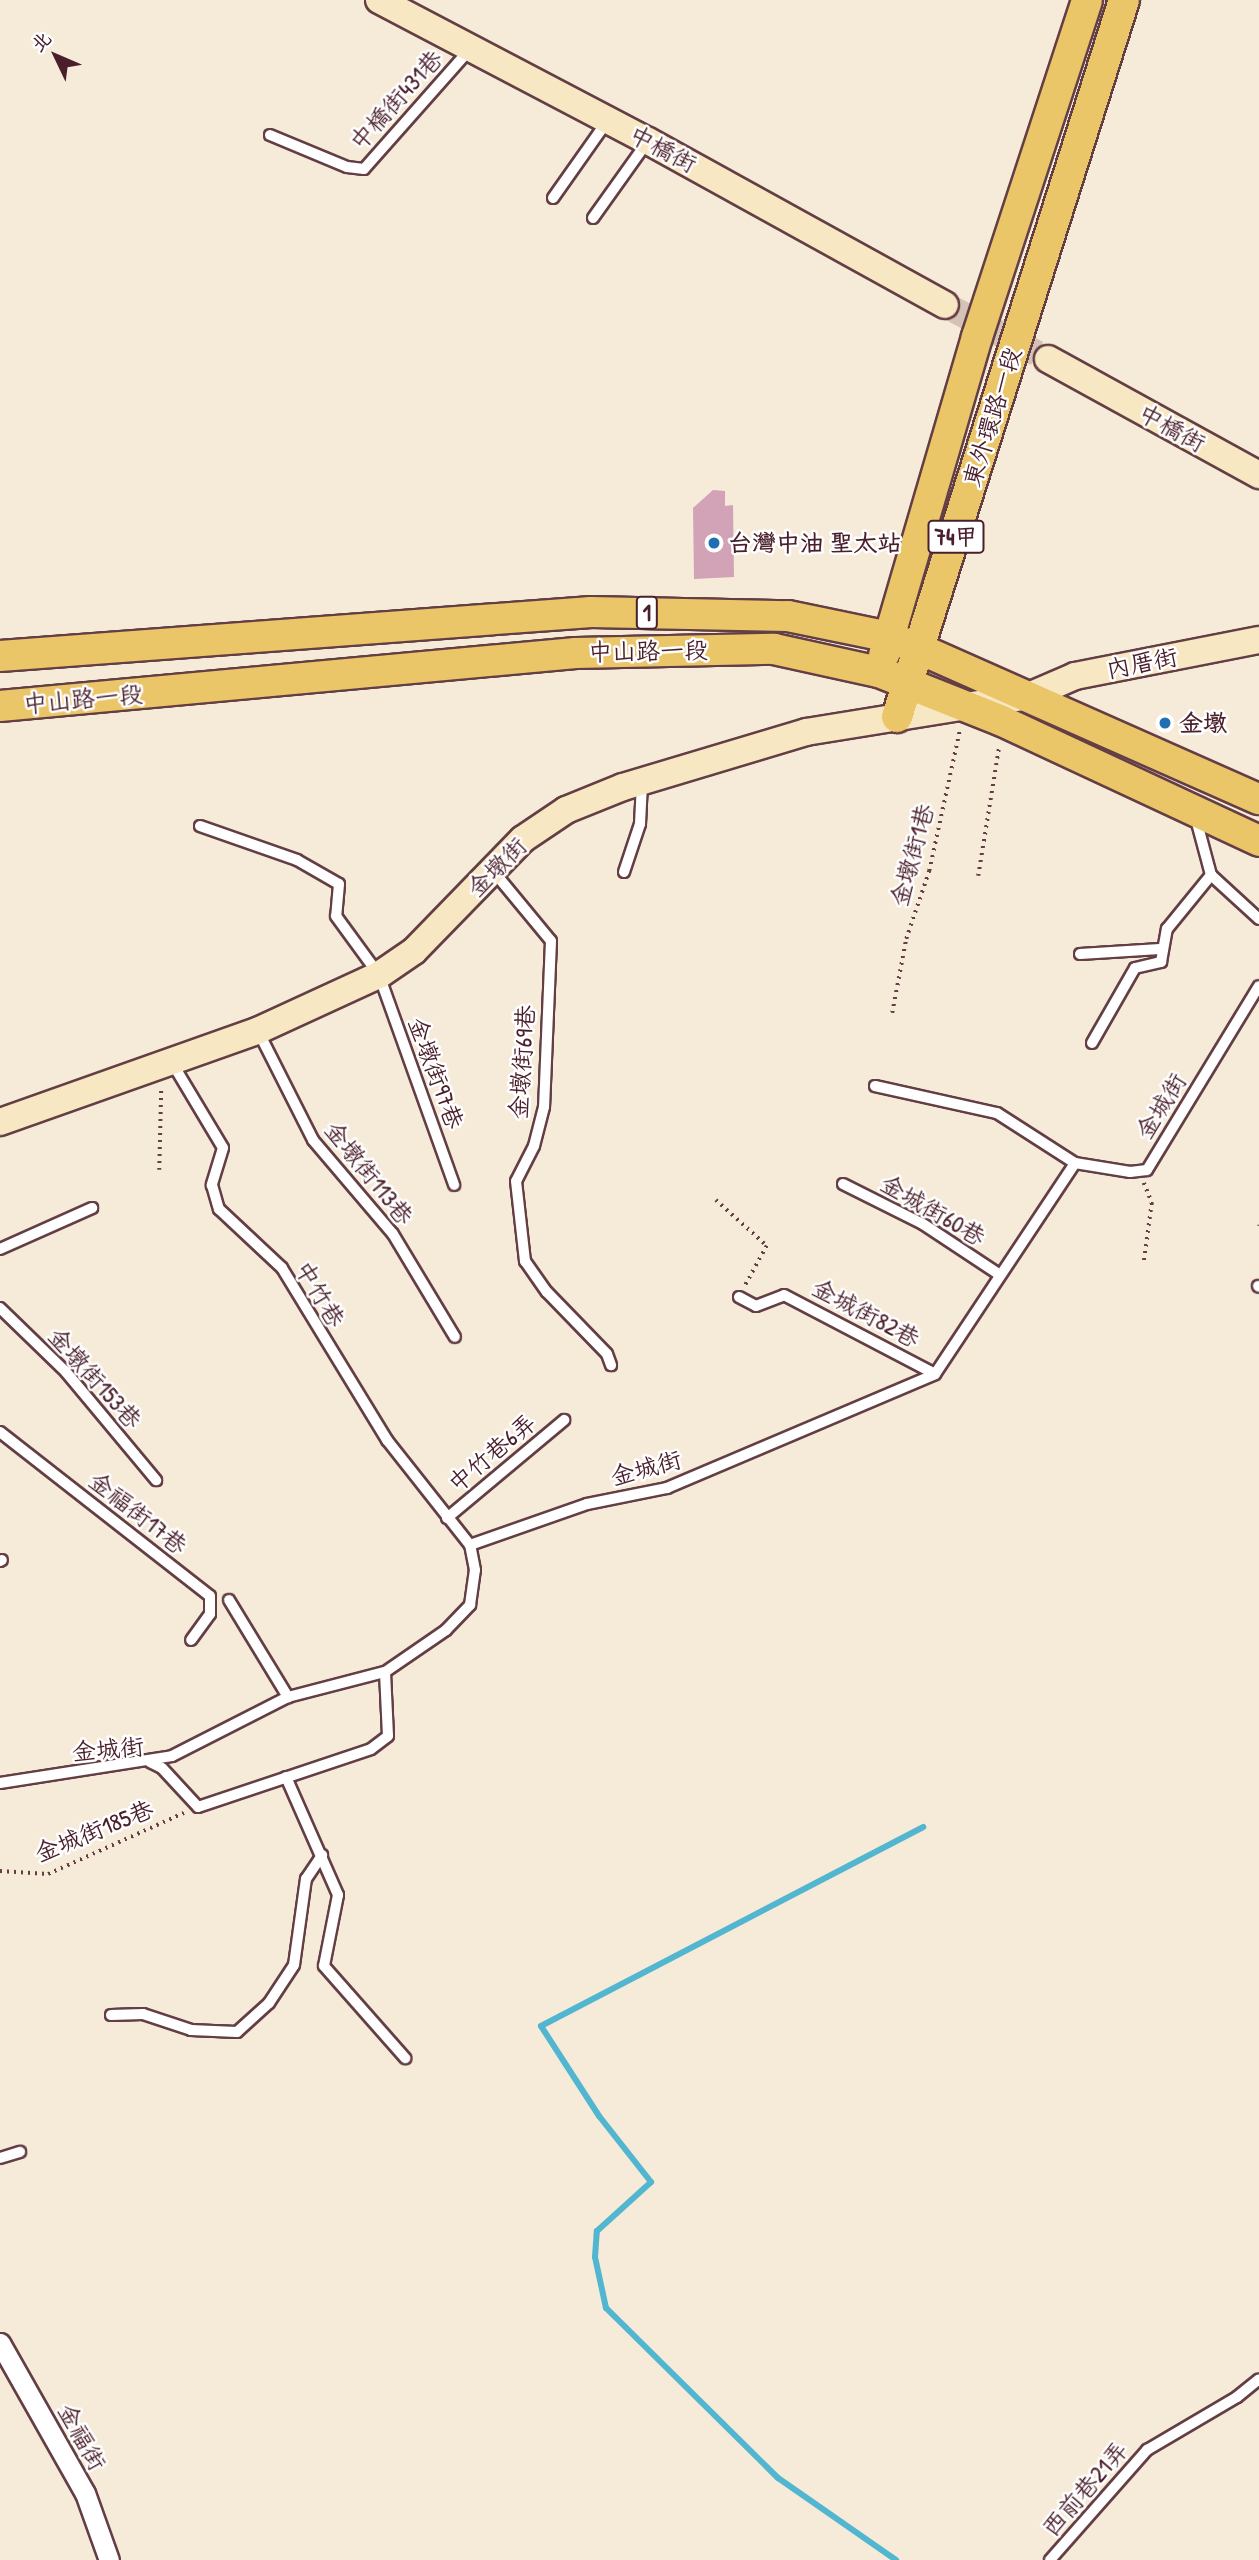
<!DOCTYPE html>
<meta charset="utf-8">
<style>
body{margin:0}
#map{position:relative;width:1259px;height:2560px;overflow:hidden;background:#f5ebd8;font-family:"Patrick Hand","LXGW WenKai TC",sans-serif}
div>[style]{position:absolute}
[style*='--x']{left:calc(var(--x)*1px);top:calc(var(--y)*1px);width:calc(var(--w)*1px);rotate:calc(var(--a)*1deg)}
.stream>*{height:6px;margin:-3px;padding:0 3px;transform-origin:3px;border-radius:3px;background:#52b6d1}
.building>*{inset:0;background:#d2a3b6}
.secondary-tunnel>*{height:26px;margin-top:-13px;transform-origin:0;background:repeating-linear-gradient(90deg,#d3c2b5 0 26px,transparent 0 39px)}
.path>*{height:3.5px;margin-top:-1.75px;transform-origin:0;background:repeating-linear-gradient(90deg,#643e45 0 2px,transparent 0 7px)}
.roads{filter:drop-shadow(2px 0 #643e45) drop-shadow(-2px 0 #643e45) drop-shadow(0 2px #643e45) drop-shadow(0 -2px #643e45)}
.lane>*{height:10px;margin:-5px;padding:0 5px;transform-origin:5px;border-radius:5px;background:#fff}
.street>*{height:19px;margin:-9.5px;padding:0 9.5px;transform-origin:9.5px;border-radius:9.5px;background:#fff}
.secondary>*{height:26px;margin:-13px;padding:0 13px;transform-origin:13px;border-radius:13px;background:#f7e8c3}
.primary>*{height:30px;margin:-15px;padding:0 15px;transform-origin:15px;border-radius:15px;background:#ebc669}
.dots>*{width:19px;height:19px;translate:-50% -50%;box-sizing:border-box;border:4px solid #fff;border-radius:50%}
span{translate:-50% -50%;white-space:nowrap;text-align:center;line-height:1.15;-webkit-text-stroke:5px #fff;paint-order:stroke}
.shield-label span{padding:2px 5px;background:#fff;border:2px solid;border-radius:5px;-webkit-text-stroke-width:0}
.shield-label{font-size:23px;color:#4a1f2b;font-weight:700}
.street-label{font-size:24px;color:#4a1f2b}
.poi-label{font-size:24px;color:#4a1f2b;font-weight:700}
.left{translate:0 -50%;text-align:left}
.north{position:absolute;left:21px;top:21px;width:70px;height:70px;-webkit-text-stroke:5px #fff;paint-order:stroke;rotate:314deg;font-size:19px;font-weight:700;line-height:28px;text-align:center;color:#4a1f2b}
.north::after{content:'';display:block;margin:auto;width:24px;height:32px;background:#4a1f2b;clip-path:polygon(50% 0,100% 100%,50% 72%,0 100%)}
</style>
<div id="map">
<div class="stream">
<i style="--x:896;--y:2560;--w:144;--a:-145.2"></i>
<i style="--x:778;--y:2478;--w:242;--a:-135.3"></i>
<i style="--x:606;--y:2308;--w:52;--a:-102.2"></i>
<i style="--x:595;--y:2257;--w:26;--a:-86"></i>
<i style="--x:597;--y:2231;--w:73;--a:-42.2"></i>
<i style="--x:651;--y:2182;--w:84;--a:-128.2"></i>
<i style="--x:599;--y:2116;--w:107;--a:-122.8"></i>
<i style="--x:541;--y:2026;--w:431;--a:-27.5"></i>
</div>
<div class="building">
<i style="clip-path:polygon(713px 490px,725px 491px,725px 506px,733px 505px,734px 577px,694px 579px,693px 508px)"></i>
</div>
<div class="secondary-tunnel">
<i style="--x:945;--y:305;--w:116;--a:27.7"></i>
</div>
<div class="path">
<i style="--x:978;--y:876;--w:132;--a:-80.8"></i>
<i style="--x:892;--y:1013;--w:75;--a:-79.3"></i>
<i style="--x:906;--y:939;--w:72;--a:-71.3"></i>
<i style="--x:929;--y:871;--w:145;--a:-77.7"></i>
<i style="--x:159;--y:1170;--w:82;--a:-88.6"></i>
<i style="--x:1144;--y:1183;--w:22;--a:68"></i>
<i style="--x:1152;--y:1203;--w:60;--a:97.7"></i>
<i style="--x:716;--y:1200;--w:69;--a:42"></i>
<i style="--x:767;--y:1246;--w:46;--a:118.8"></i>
<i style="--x:1259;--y:1226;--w:1;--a:-90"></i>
<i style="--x:0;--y:1871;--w:48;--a:3.6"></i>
<i style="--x:48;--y:1874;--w:149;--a:-24.2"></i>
</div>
<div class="roads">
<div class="lane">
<i style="--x:270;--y:135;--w:83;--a:22.6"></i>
<i style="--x:347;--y:167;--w:17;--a:7"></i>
<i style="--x:364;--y:169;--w:160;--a:-48.5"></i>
<i style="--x:553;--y:198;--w:95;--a:-54.8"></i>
<i style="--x:593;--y:218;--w:95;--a:-54.5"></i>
<i style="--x:1196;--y:819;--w:58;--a:75"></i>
<i style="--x:1211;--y:875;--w:65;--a:42.5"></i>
<i style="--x:200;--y:826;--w:103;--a:19.3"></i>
<i style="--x:297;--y:860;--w:48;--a:29.7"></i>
<i style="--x:339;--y:884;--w:32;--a:95"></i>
<i style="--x:336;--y:916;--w:73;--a:53.9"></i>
<i style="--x:379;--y:975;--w:223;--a:70.3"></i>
<i style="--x:494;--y:872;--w:89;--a:50.4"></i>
<i style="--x:551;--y:941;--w:166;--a:92.4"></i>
<i style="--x:544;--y:1107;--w:40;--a:104.4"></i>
<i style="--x:534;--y:1146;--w:39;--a:117"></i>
<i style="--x:516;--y:1181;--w:81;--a:83.6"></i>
<i style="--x:525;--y:1261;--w:38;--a:55"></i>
<i style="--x:547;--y:1292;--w:86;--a:45.9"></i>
<i style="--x:607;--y:1354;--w:12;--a:70"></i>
<i style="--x:624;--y:872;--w:51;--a:-71.6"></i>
<i style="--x:640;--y:824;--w:41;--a:-87.2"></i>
<i style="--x:1080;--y:954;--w:80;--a:-3.6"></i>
<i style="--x:259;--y:1033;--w:120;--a:63.2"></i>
<i style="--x:313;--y:1140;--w:123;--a:49.6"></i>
<i style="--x:393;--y:1234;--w:120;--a:59"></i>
<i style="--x:1092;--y:1043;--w:86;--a:-60.2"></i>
<i style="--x:1135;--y:968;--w:27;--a:-13"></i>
<i style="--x:1161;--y:962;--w:34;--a:-80"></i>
<i style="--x:1167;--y:929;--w:70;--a:-50.8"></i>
<i style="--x:171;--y:1061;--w:101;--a:59.1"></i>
<i style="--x:223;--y:1148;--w:39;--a:107"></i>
<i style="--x:212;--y:1185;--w:25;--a:74"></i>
<i style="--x:219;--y:1209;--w:86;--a:43.1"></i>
<i style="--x:282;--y:1268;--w:202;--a:58.6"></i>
<i style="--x:387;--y:1440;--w:134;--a:51.7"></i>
<i style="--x:875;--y:1086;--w:125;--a:12.5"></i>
<i style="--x:997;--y:1113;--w:93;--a:32.7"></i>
<i style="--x:843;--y:1184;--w:89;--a:26.6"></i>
<i style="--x:923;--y:1224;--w:92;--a:33.5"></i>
<i style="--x:0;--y:1249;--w:101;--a:-24"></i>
<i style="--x:1258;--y:1286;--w:1;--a:45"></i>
<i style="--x:739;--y:1297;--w:19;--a:28"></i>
<i style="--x:756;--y:1306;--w:30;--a:-21"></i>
<i style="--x:784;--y:1295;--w:170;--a:27.6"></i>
<i style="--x:0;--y:1308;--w:92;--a:44.1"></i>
<i style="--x:66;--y:1372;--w:141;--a:50.2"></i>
<i style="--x:0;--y:1432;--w:266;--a:38"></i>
<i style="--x:210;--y:1596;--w:18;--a:90"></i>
<i style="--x:210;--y:1614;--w:32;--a:126"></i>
<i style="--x:447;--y:1518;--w:153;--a:-39.9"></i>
<i style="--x:0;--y:1561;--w:2;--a:-27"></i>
<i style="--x:229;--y:1600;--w:114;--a:58.7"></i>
<i style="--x:150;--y:1762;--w:13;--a:27"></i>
<i style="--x:162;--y:1768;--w:53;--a:47.3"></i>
<i style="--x:198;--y:1807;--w:182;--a:-18.5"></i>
<i style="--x:371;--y:1749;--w:21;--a:-37"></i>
<i style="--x:388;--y:1736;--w:64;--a:-92.7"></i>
<i style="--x:286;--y:1777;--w:129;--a:66.2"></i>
<i style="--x:338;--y:1895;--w:72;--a:101.2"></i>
<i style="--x:324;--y:1966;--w:123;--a:48.6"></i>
<i style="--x:0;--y:1783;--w:174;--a:-8.9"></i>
<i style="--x:172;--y:1756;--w:130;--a:-27"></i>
<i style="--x:288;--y:1697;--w:100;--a:-14.5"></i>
<i style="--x:385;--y:1672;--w:74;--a:-34.5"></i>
<i style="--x:446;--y:1630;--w:35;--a:-46"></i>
<i style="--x:470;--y:1605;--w:35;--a:-82"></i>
<i style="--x:475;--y:1570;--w:25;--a:-101"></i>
<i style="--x:470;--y:1545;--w:124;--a:-19.3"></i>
<i style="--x:587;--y:1504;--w:82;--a:-11.3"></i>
<i style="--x:667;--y:1488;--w:291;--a:-23"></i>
<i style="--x:935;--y:1374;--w:253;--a:-56.4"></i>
<i style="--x:1075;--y:1163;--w:56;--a:9.3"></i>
<i style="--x:1130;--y:1172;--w:17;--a:-7"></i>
<i style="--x:1147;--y:1170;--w:215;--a:-58.7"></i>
<i style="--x:111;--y:2015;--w:32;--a:-2"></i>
<i style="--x:143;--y:2014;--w:51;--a:18.4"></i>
<i style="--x:191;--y:2030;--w:46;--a:2.5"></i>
<i style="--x:237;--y:2032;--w:43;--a:-42.2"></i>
<i style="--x:269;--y:2003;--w:45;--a:-56.7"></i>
<i style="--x:294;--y:1965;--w:87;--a:-82.1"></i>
<i style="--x:306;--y:1879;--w:29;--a:-56"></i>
<i style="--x:0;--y:2158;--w:21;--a:-17"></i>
<i style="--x:1050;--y:2560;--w:147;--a:-48.6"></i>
<i style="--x:1147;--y:2450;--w:104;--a:-30.5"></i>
<i style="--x:1237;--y:2397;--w:28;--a:-39"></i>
</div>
<div class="street">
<i style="--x:0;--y:2343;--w:172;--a:60.5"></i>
<i style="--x:85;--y:2493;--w:71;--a:70.3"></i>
</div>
<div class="secondary">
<i style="--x:379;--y:0;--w:304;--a:27.7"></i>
<i style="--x:648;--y:141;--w:339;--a:28.9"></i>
<i style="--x:1048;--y:359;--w:241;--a:28.8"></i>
<i style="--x:0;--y:1122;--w:273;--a:-19.5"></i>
<i style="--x:257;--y:1031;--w:134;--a:-24.7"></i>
<i style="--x:379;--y:975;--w:42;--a:-34.4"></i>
<i style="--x:414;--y:951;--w:156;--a:-45.8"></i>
<i style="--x:523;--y:839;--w:52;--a:-34"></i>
<i style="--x:566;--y:810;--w:61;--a:-22"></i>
<i style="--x:623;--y:787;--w:191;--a:-16.7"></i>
<i style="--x:806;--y:732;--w:226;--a:-9.2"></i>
<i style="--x:1029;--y:696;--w:50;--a:-23.5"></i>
<i style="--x:1075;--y:676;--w:187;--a:-11.1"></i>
</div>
<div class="primary">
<i style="--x:884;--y:655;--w:331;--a:-73.7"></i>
<i style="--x:977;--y:337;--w:354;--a:-71.9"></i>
<i style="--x:0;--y:656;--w:593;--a:-4.26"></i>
<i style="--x:591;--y:612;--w:197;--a:1.2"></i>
<i style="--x:788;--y:616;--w:103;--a:11.7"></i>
<i style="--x:889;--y:637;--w:35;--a:22"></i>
<i style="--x:922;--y:650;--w:368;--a:23.9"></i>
<i style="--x:0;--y:706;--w:578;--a:-5.26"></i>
<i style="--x:576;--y:653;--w:198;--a:-1.2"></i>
<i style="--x:774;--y:649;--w:107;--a:12.4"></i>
<i style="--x:879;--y:672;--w:132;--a:21.7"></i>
<i style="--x:1002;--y:721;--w:284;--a:25"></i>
<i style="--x:897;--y:717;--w:752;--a:-72.43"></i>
</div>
</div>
<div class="dots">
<i style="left:714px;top:543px;background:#1f6fb2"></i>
<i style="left:1165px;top:723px;background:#1f6fb2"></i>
</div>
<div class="shield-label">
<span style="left:956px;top:537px">74甲</span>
<span style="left:647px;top:613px">1</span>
</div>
<div class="street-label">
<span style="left:396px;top:100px;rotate:-48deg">中橋街431巷</span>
<span style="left:663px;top:149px;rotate:28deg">中橋街</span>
<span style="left:992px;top:417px;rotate:-73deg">東外環路一段</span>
<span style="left:1172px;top:428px;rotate:29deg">中橋街</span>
<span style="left:648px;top:651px;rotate:-1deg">中山路一段</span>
<span style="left:1142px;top:663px;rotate:-11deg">內厝街</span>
<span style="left:83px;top:699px;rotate:-5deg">中山路一段</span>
<span style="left:912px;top:855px;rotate:-75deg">金墩街1巷</span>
<span style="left:497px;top:867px;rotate:-45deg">金墩街</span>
<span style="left:522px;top:1062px;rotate:-86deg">金墩街69巷</span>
<span style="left:436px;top:1073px;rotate:70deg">金墩街97巷</span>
<span style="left:1161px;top:1106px;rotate:-58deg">金城街</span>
<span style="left:369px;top:1173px;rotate:51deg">金墩街113巷</span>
<span style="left:933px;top:1210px;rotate:30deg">金城街60巷</span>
<span style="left:320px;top:1294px;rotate:59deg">中竹巷</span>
<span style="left:866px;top:1313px;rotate:28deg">金城街82巷</span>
<span style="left:95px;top:1378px;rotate:48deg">金墩街153巷</span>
<span style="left:492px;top:1453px;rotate:-40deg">中竹巷6弄</span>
<span style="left:646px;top:1468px;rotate:-15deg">金城街</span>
<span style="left:138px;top:1513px;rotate:38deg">金福街17巷</span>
<span style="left:108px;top:1749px;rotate:-5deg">金城街</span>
<span style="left:94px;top:1831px;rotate:-22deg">金城街185巷</span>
<span style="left:82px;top:2437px;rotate:61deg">金福街</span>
<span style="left:1085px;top:2489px;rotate:-49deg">西前巷21弄</span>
</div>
<div class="poi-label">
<span class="left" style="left:728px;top:543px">台灣中油 聖太站</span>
<span class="left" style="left:1179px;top:723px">金墩</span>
</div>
<div class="north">北</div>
</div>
